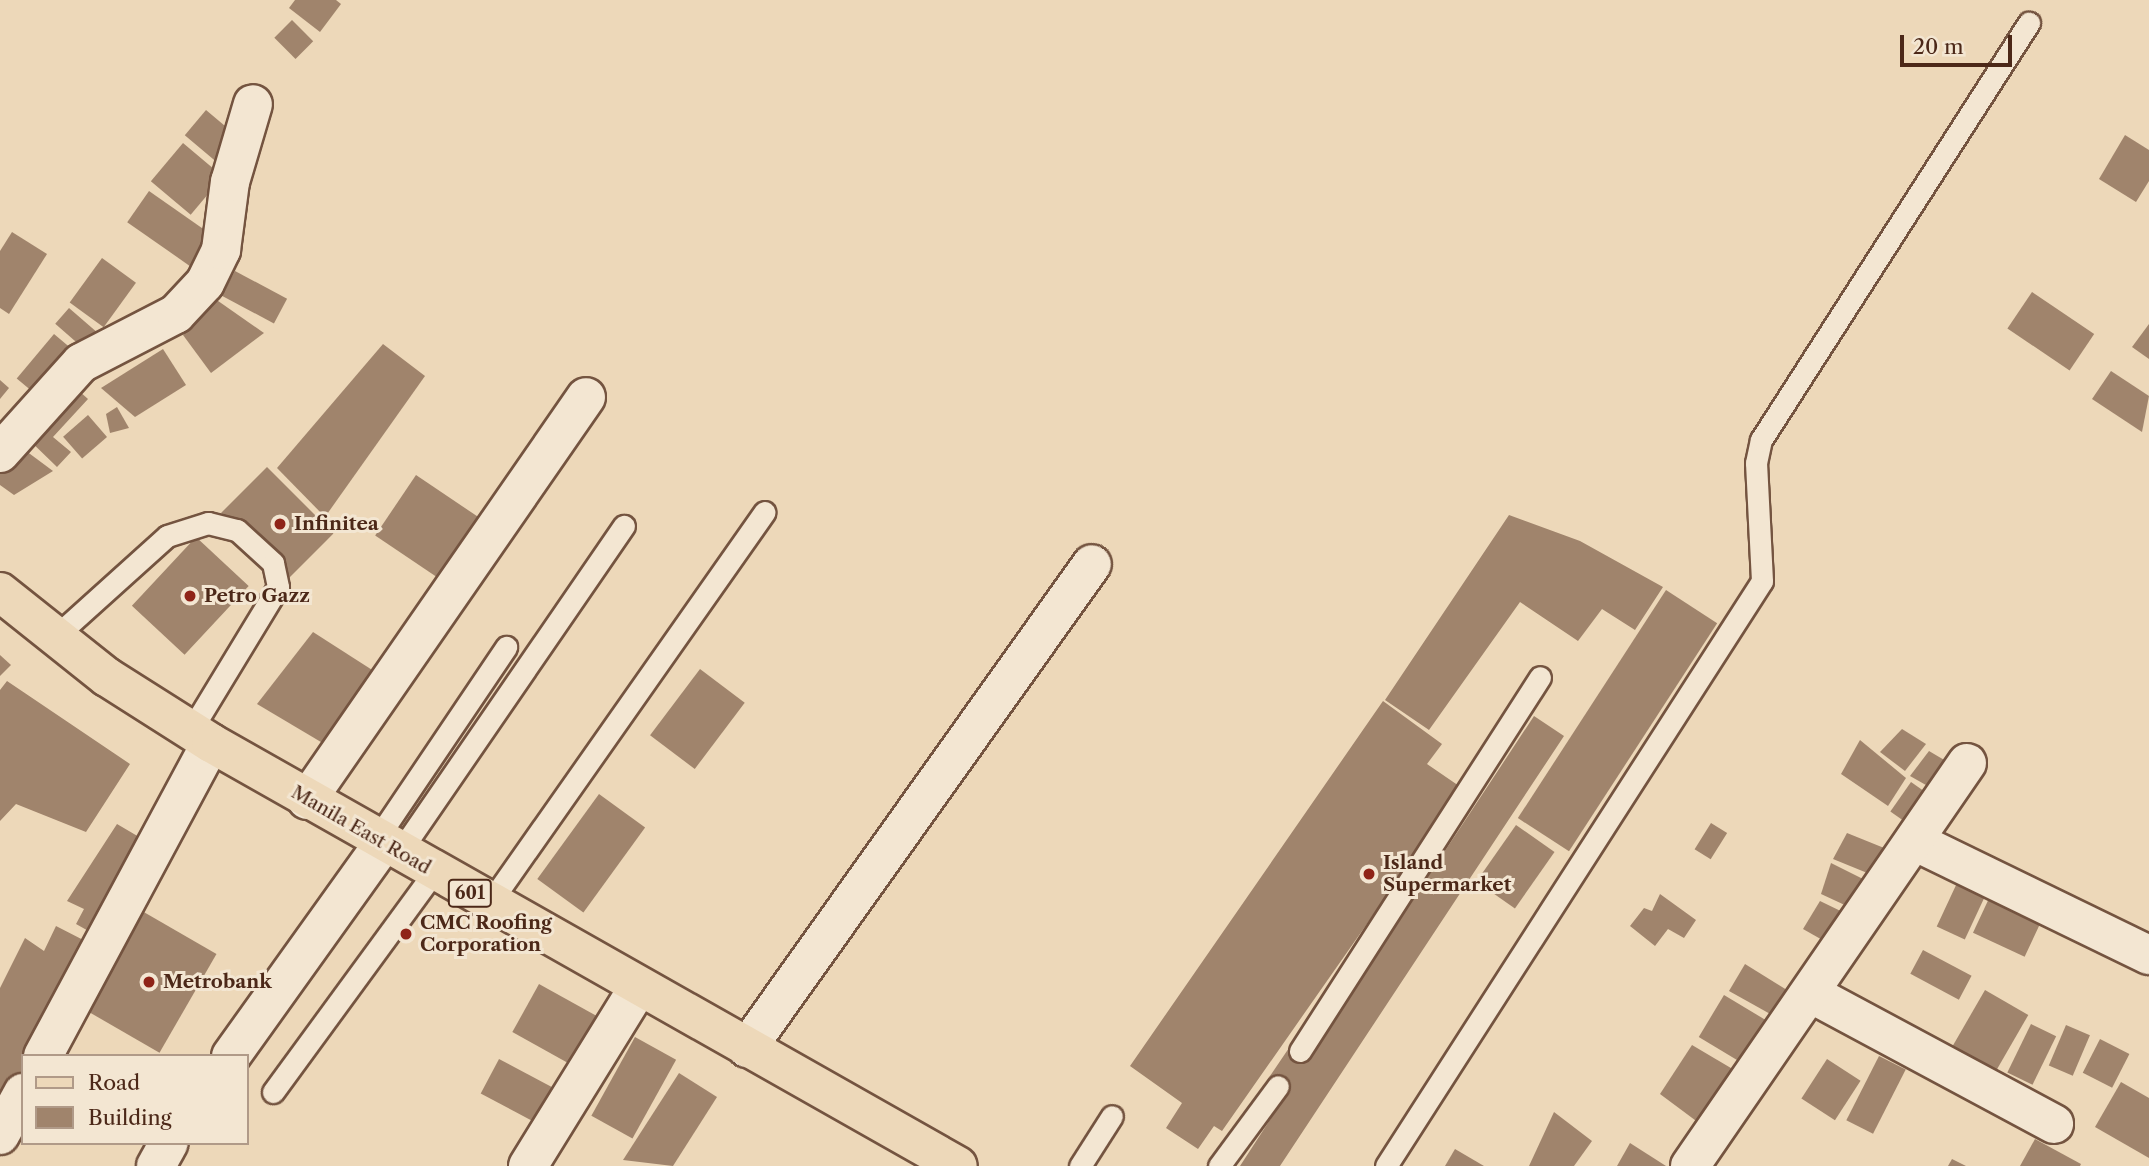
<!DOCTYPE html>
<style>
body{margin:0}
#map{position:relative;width:2149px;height:1166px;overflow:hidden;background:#edd8b9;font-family:"Libre Caslon Text",serif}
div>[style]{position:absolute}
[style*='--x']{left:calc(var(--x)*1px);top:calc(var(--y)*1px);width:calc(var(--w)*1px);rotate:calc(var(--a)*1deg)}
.building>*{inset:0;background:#a0846c;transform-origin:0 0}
.roads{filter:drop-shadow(2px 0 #745440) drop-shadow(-2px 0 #745440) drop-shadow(0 2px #745440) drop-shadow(0 -2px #745440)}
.lane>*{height:21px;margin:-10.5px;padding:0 10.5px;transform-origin:10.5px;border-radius:10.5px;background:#f3e6d2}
.street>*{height:38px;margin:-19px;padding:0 19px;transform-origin:19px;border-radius:19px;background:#f3e6d2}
.primary>*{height:38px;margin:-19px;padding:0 19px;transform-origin:19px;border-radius:19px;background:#edd8b9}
.dots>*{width:19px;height:19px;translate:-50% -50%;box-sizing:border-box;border:4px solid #f3e6d2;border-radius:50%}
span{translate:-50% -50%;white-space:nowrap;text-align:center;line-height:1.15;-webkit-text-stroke:6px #f3e6d2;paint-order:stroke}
.shield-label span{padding:2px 5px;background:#f3e6d2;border:2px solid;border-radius:5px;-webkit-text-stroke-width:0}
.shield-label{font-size:18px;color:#4c2818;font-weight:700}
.poi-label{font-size:19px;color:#4c2818;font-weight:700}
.left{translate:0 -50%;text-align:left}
.street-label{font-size:19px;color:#4c2818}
.legend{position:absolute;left:21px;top:1054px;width:228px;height:91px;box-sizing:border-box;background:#f3e6d2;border:2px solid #b09a88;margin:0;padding:9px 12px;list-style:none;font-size:21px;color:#4c2818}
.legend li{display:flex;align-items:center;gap:14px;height:35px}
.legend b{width:35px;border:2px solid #b09a88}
.scale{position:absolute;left:1900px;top:35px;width:112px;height:32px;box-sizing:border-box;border:4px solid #4c2818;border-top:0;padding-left:9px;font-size:21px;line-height:24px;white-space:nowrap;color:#4c2818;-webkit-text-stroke:5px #f3e6d2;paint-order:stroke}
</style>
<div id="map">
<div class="building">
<i style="clip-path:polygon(295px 0,336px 0,341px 4px,320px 32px,289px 8px)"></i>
<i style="left:292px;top:20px;width:30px;height:25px;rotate:45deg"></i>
<i style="left:206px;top:110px;width:45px;height:33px;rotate:40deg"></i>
<i style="clip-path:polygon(2125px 135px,2149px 150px,2149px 181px,2136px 202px,2099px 179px)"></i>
<i style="left:183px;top:143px;width:52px;height:50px;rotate:40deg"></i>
<i style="left:149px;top:191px;width:82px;height:38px;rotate:35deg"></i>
<i style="clip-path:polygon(12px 232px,47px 254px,9px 314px,0 308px,0 251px)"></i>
<i style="left:102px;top:258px;width:42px;height:55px;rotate:36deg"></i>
<i style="left:235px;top:271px;width:59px;height:28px;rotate:28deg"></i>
<i style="left:2032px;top:292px;width:75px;height:44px;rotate:34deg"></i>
<i style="clip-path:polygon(211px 296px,264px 333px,211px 373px,183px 335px)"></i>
<i style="left:69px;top:308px;width:44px;height:21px;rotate:41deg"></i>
<i style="clip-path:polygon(2149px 324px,2149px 359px,2132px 347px)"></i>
<i style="left:54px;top:334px;width:38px;height:58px;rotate:40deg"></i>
<i style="clip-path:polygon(383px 344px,425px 376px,325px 517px,277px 468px)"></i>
<i style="clip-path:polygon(163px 349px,186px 385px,135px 417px,101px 388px)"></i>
<i style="clip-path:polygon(2111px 371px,2149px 396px,2142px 432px,2092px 399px)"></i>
<i style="clip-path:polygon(0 380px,9px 388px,0 399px)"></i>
<i style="clip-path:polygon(70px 383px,88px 399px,53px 437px,71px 452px,57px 467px,23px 434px)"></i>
<i style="clip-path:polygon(117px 407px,129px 428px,110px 433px,106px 414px)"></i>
<i style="left:88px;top:415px;width:29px;height:33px;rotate:49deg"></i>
<i style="clip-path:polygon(18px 445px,53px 471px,14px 495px,0 485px,0 469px)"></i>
<i style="left:267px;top:467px;width:94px;height:65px;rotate:45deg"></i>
<i style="left:416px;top:475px;width:81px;height:73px;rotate:34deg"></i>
<i style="clip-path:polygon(1509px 515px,1580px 541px,1663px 587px,1635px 630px,1602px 609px,1578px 641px,1520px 602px,1429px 730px,1385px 700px)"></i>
<i style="left:196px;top:537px;width:72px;height:94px;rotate:43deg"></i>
<i style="left:1666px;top:590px;width:61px;height:272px;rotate:33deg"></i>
<i style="clip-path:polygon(313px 632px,380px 675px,326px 745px,257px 704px)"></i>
<i style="clip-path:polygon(0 655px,11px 665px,0 676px)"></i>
<i style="left:700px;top:669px;width:56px;height:83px;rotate:37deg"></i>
<i style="clip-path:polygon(7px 681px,130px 764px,86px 832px,16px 804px,0 821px,0 690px)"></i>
<i style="clip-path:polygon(1383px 701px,1442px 744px,1427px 764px,1462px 788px,1222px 1131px,1214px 1126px,1198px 1149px,1166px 1128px,1182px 1103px,1130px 1066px)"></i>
<i style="clip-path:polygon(1534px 716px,1564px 736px,1280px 1166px,1240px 1166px,1288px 1092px,1268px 1079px,1291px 1045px,1309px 1057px)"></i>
<i style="clip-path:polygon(1902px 729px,1926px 744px,1905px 771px,1880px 752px)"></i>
<i style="clip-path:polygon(1860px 740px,1906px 778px,1888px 806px,1841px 774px)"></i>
<i style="clip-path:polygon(1929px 751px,1951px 764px,1933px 789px,1910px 776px)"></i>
<i style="left:1911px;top:782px;width:33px;height:36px;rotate:35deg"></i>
<i style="left:599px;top:794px;width:57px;height:105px;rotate:36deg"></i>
<i style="left:1711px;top:823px;width:19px;height:31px;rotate:32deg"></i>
<i style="clip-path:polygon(117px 824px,151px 844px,101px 938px,76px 924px,84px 909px,67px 901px)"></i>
<i style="left:1516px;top:825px;width:47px;height:69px;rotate:35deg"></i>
<i style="clip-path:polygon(1847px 833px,1899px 854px,1882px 879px,1833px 859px)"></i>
<i style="clip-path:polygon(1831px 863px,1879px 887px,1862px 913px,1821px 894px)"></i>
<i style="left:1957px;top:883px;width:31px;height:48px;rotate:25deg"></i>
<i style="left:1992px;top:892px;width:57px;height:45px;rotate:25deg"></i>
<i style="clip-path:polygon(1660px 894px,1696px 920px,1684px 938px,1668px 929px,1655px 946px,1630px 926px,1644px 908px,1652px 911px)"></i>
<i style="clip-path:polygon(1820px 901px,1855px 918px,1833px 946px,1803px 929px)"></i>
<i style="left:142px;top:911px;width:86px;height:114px;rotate:30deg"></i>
<i style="clip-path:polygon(56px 926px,93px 945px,36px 1056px,23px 1056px,23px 1081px,0 1125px,0 988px,25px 938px,44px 951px)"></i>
<i style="left:1923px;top:950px;width:55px;height:27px;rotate:28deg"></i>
<i style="clip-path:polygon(1745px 964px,1800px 998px,1781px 1020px,1729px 991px)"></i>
<i style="left:539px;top:984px;width:77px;height:55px;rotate:29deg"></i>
<i style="left:1985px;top:990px;width:50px;height:69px;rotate:30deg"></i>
<i style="left:1724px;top:995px;width:65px;height:49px;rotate:31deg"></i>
<i style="left:2031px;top:1024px;width:28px;height:54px;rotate:26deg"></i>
<i style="left:2066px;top:1025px;width:26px;height:44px;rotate:23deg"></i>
<i style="left:635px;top:1037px;width:47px;height:90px;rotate:29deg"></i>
<i style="left:2100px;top:1039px;width:33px;height:38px;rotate:27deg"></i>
<i style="clip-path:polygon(1692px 1045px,1741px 1074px,1711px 1132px,1660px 1094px)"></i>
<i style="left:1879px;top:1056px;width:30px;height:72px;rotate:27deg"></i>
<i style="left:499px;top:1059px;width:64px;height:39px;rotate:28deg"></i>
<i style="left:1827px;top:1059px;width:40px;height:47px;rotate:33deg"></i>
<i style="clip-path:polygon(679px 1073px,717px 1097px,673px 1166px,623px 1160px)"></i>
<i style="clip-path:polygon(2121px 1082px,2149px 1098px,2149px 1158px,2095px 1127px)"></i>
<i style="clip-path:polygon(1554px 1112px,1592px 1141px,1574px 1166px,1529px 1166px)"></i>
<i style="clip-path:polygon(2035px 1139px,2081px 1164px,2080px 1166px,2020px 1166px)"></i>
<i style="clip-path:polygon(1630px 1143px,1666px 1166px,1617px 1166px)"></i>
<i style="clip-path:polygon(1455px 1149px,1484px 1166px,1445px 1166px)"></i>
<i style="clip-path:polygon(1952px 1159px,1966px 1166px,1948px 1166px)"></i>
</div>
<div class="roads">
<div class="lane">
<i style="--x:56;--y:636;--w:149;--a:-42"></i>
<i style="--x:167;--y:536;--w:43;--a:-17.6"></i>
<i style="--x:208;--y:523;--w:30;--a:14"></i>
<i style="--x:237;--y:530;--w:49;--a:42.5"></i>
<i style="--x:273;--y:563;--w:25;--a:78"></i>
<i style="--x:278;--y:587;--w:167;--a:121.3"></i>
<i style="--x:376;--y:840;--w:233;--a:-56"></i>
<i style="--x:399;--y:853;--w:397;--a:-55.5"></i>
<i style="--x:489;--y:904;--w:479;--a:-54.9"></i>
<i style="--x:1300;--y:1051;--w:444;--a:-57.3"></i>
<i style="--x:273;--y:1092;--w:271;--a:-53.8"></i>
<i style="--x:1080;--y:1166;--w:59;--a:-57.4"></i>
<i style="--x:1219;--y:1166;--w:99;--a:-53.6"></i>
<i style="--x:1386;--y:1166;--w:695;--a:-57.27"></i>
<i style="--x:1762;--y:581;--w:118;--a:-92.9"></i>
<i style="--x:1756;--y:463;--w:24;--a:-78"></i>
<i style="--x:1761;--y:440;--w:496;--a:-57.3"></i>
</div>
<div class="street">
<i style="--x:0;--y:453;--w:121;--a:-48"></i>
<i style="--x:81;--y:363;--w:107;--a:-27.3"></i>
<i style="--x:176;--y:314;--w:42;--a:-46.9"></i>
<i style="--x:205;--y:283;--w:37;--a:-64"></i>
<i style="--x:221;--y:250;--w:69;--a:-82.5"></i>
<i style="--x:230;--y:182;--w:81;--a:-73.6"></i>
<i style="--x:307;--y:800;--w:490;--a:-55.3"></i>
<i style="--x:1916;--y:842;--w:259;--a:25.9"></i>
<i style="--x:1810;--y:993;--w:277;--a:28.2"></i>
<i style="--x:747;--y:1048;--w:594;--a:-54.52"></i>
<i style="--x:43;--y:1056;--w:355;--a:-61.8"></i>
<i style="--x:231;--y:1056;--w:261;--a:-54.4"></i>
<i style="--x:0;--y:1135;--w:48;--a:-61.3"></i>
<i style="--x:156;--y:1166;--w:26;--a:-61"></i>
<i style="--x:528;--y:1166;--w:209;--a:-58.3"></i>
<i style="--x:1690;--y:1166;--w:489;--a:-55.5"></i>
</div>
<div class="primary">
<i style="--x:0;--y:592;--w:137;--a:38.5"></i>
<i style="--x:107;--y:677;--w:123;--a:32.4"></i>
<i style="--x:211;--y:743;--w:858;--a:29.52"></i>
</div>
</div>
<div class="dots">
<i style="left:280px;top:524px;background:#8f2418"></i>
<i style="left:190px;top:596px;background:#8f2418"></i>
<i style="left:1369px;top:874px;background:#8f2418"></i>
<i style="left:406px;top:934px;background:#8f2418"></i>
<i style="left:149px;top:982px;background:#8f2418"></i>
</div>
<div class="shield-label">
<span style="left:470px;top:893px">601</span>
</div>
<div class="poi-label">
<span class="left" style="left:294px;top:524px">Infinitea</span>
<span class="left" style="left:204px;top:596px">Petro Gazz</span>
<span class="left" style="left:1383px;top:874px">Island<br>Supermarket</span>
<span class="left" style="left:420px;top:934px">CMC Roofing<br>Corporation</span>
<span class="left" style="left:163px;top:982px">Metrobank</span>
</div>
<div class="street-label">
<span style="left:361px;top:830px;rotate:30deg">Manila East Road</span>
</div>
<ul class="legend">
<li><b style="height:9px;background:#edd8b9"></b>Road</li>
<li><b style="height:19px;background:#a0846c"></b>Building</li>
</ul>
<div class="scale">20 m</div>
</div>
